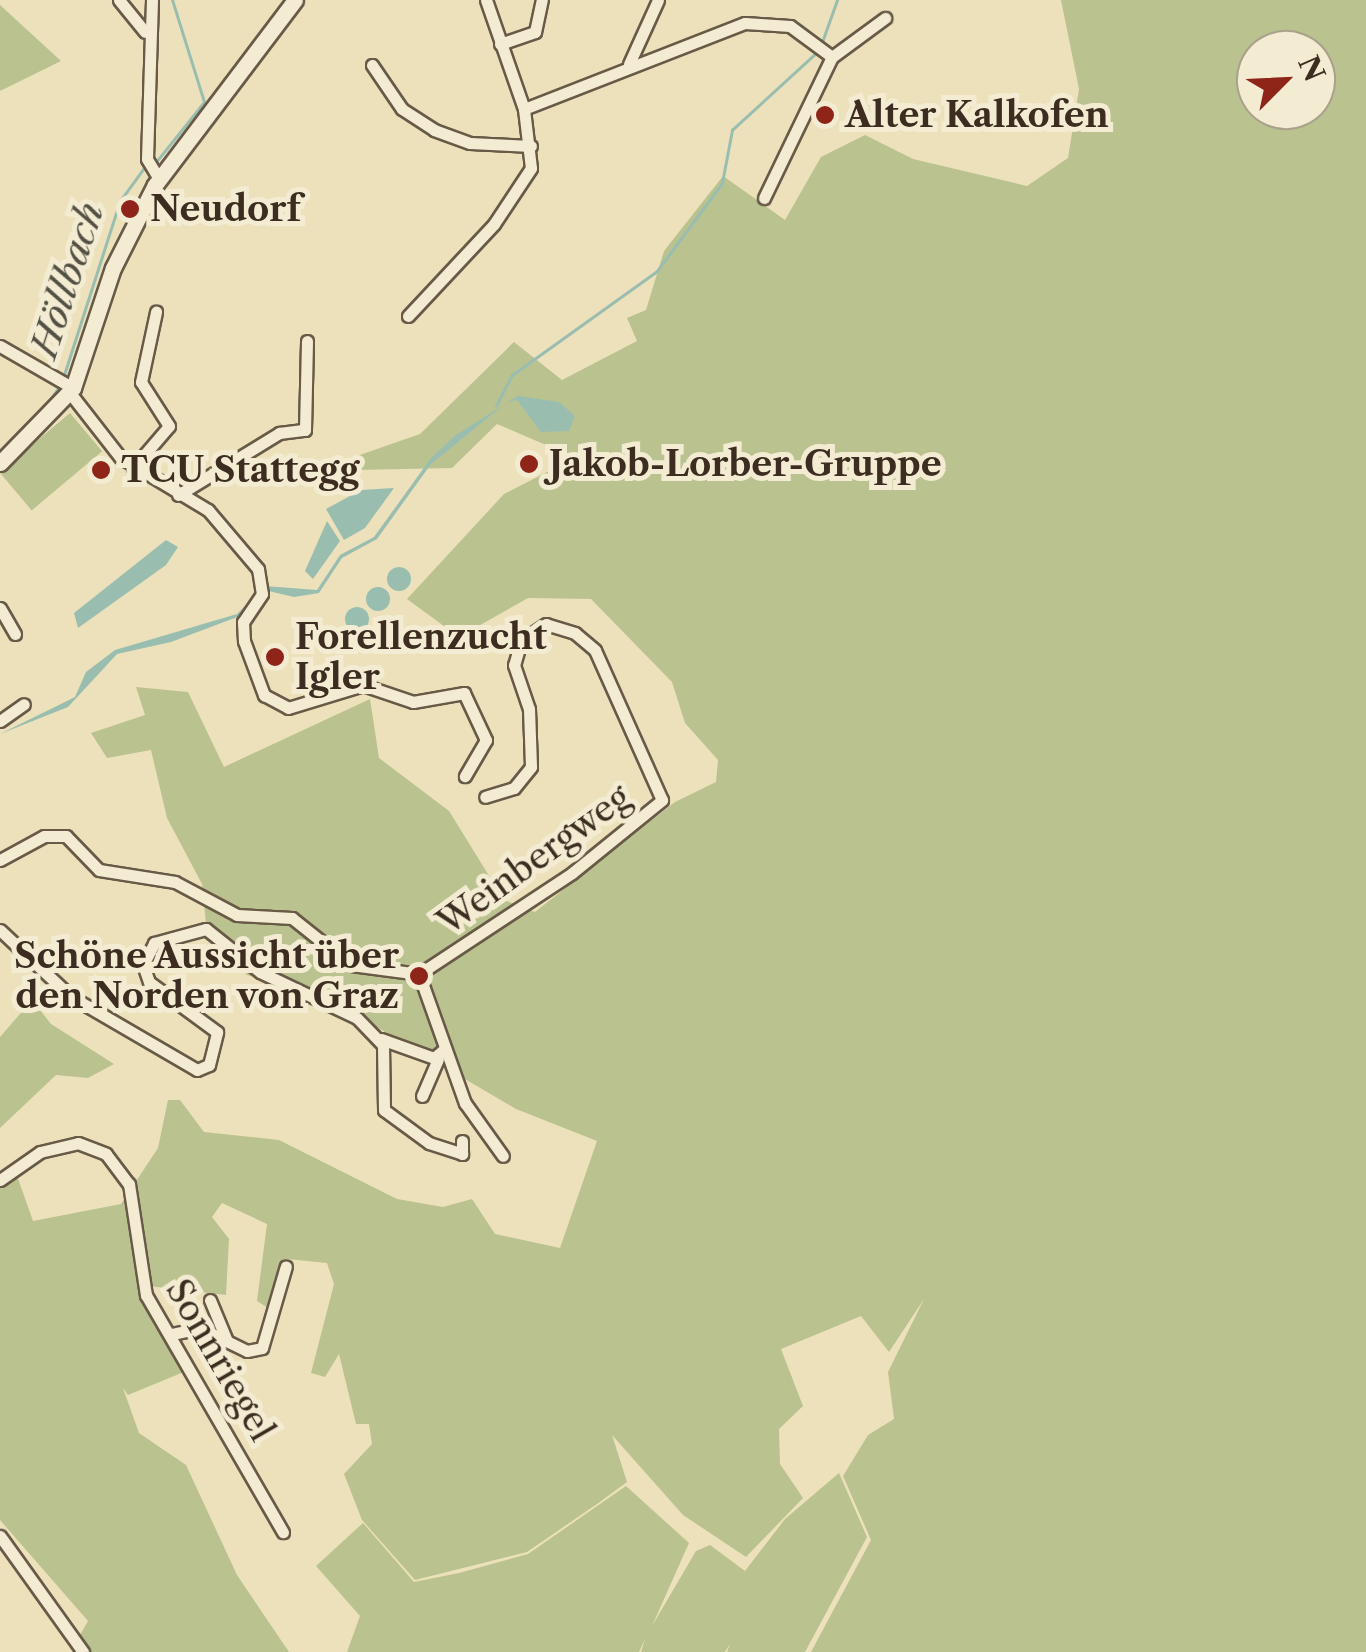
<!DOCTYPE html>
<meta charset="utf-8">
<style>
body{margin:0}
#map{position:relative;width:1366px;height:1652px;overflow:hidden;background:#ede1bb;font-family:"Libre Caslon Text",serif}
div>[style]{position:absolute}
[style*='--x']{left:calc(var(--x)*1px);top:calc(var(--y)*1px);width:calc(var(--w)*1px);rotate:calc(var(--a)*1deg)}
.green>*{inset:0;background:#bac28f;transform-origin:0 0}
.water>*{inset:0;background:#99beb0}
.round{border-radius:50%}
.stream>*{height:2.5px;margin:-1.25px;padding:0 1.25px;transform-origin:1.25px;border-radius:1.25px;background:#99beb0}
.roads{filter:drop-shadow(2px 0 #685a47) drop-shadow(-2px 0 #685a47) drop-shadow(0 2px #685a47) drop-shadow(0 -2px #685a47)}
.minor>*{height:11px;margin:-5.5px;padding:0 5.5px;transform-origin:5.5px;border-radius:5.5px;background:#f3ecd3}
.secondary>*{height:15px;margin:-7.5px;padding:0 7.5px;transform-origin:7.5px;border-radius:7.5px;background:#f3ecd3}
.dots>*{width:28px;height:28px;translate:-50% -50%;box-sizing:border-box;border:5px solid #f3ecd3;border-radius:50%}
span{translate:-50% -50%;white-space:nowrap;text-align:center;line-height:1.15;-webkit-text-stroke:10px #f3ecd3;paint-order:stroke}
.poi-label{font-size:35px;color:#3c2d20;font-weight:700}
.left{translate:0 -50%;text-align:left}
.right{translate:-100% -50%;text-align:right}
.street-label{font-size:35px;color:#3c2d20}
.water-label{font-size:38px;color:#535144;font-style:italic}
.north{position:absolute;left:1236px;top:30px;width:100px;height:100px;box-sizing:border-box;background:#f3ecd3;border:2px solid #aaa08b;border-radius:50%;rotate:66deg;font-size:28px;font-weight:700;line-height:40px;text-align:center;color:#3c2d20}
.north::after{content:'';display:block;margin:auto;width:35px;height:45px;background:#8f2418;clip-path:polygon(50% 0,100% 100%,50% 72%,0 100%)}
</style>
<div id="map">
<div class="green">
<i style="clip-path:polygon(evenodd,1061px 0,1366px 0,1366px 1652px,811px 1652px,871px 1540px,843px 1476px,868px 1435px,894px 1419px,888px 1372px,924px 1299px,889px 1352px,861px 1316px,781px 1349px,803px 1406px,779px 1429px,780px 1464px,803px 1498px,746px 1557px,683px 1515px,612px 1435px,627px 1482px,597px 1504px,527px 1552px,415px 1580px,362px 1520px,344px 1474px,372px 1444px,369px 1424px,356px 1424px,339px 1354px,325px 1377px,311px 1373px,334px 1284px,327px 1263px,287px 1259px,271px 1310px,257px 1301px,267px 1224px,222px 1203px,212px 1217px,229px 1239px,226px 1295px,140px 1285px,191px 1369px,128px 1395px,123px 1388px,139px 1433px,186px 1465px,237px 1575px,289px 1652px,86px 1652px,80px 1635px,88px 1621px,0 1520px,0 1185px,15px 1170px,33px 1221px,121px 1204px,158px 1148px,168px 1100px,180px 1100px,204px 1132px,279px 1140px,397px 1199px,443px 1207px,472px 1199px,495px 1234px,560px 1248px,597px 1141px,516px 1109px,329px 999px,247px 975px,207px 934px,202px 884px,167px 818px,151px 750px,107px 758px,91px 733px,145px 715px,136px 687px,188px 692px,224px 767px,370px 699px,379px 758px,449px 811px,504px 900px,535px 912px,675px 802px,716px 782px,718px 760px,685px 723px,672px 682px,591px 599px,528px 598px,459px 637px,407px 599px,504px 494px,559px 466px,546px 445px,497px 424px,452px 468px,356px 470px,354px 457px,420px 434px,514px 342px,562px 380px,637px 341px,627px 318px,646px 310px,664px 251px,723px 176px,785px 220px,821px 157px,865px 135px,913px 159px,1027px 186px,1068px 158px,1079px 89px,1061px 0,1256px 50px,1316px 50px,1316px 110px,1256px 110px,1256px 50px)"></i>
<i style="clip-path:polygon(0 5px,61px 61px,0 91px)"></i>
<i style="left:70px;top:413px;width:50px;height:92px;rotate:50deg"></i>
<i style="clip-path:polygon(32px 1000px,51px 1024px,114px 1064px,88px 1078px,56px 1075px,0 1128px,0 1037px)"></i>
<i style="clip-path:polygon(839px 1473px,867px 1537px,805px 1652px,727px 1652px,730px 1644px,725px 1652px,641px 1652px,645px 1639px,639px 1652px,347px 1652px,360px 1616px,316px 1566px,363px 1523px,414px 1582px,459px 1573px,528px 1554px,626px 1486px,689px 1543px,652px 1626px,696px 1551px,710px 1545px,745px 1571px,785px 1519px)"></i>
</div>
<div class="water">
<i style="clip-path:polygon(518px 396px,559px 402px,575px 416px,569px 431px,541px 432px,517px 400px,506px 403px,431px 464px,377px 539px,342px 558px,319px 593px,294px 597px,264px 590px,240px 616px,171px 642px,117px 654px,68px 707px,0 734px,75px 697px,86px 672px,115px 650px,237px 614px,265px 586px,317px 590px,340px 555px,374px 537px,431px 458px,456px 435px)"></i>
<i style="clip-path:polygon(394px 488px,365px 528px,344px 540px,326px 509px,361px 490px)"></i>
<i style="clip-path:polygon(327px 521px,340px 541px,313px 579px,305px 571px)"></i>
<i style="clip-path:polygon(166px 540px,178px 547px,166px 565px,78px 628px,74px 613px)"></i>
<i class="round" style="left:387px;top:567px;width:24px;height:24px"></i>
<i class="round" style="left:366px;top:587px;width:24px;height:24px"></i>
<i class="round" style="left:345px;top:607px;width:24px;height:24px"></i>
<i class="round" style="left:324px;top:627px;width:24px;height:24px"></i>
</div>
<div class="stream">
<i style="--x:821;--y:45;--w:48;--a:-70.4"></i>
<i style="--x:156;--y:162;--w:77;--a:-51.3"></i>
<i style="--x:204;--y:102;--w:107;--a:-107.4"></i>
<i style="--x:64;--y:375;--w:183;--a:-72.2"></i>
<i style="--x:120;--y:201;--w:39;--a:-54"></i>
<i style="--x:46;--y:405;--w:22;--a:-54"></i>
<i style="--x:496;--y:406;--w:35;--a:-63"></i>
<i style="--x:512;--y:375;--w:178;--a:-35.6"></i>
<i style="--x:657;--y:271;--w:109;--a:-53.5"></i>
<i style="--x:722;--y:183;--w:54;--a:-79.3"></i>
<i style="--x:732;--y:130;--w:115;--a:-42.5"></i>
</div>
<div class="roads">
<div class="minor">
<i style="--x:119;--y:0;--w:41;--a:50.9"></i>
<i style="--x:152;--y:0;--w:159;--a:91.8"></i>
<i style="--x:147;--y:159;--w:23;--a:59"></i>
<i style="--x:500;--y:44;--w:37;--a:-19"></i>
<i style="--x:535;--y:32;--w:33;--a:-78"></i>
<i style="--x:832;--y:57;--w:66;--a:-36.3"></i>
<i style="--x:629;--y:64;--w:70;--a:-65.6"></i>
<i style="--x:372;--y:65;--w:53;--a:55.7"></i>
<i style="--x:402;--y:109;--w:38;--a:33"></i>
<i style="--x:434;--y:130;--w:38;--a:20"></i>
<i style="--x:470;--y:143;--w:61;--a:2.8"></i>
<i style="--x:524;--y:109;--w:237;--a:-21.3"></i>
<i style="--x:745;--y:23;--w:45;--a:3.8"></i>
<i style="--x:790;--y:26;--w:52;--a:36.4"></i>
<i style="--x:764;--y:198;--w:157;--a:-64.3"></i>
<i style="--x:408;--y:316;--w:126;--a:-46.9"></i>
<i style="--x:494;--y:224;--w:67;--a:-56.5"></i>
<i style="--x:531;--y:168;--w:59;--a:-96.8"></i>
<i style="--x:524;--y:109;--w:115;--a:-109.2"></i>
<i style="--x:0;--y:346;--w:84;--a:29.9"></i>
<i style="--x:70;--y:393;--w:81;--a:52"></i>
<i style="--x:120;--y:457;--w:103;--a:31.1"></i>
<i style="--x:208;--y:510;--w:77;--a:49.7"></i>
<i style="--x:258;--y:569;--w:25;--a:81"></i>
<i style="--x:262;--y:594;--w:34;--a:124"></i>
<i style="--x:243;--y:622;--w:19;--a:87"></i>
<i style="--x:244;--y:641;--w:58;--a:69.7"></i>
<i style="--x:264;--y:695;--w:27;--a:28"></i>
<i style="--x:288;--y:708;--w:78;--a:-17"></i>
<i style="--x:363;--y:685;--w:53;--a:18.8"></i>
<i style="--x:413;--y:702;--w:52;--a:-10"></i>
<i style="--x:464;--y:693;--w:52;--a:64.9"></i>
<i style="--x:486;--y:740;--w:42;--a:120.3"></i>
<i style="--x:133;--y:468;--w:55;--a:-49.4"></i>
<i style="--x:169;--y:426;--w:52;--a:-122.5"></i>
<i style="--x:141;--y:382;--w:72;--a:-77.9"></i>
<i style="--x:178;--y:495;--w:119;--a:-31.5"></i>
<i style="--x:279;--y:433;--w:26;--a:-7"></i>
<i style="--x:305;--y:430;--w:89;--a:-88.7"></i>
<i style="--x:0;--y:608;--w:30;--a:60"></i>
<i style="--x:0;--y:721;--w:29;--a:-35"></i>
<i style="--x:0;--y:860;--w:50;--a:-28.6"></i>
<i style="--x:44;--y:836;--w:22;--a:0"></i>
<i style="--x:66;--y:836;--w:47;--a:45.9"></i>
<i style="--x:99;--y:870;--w:77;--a:9"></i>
<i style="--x:175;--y:882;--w:70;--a:28"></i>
<i style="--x:237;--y:915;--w:55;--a:3.1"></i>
<i style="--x:292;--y:918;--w:75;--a:38.5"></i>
<i style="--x:351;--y:965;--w:69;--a:7.5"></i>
<i style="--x:419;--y:974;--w:183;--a:-33.4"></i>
<i style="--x:572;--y:873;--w:116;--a:-39"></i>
<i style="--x:662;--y:800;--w:164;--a:-114.1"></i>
<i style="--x:595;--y:650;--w:26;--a:-140"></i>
<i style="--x:575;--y:633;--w:30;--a:-163"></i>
<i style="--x:546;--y:624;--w:30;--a:146"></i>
<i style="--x:521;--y:641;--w:25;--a:106"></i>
<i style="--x:514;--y:665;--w:46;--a:71.2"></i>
<i style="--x:529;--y:709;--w:58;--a:88"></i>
<i style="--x:531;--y:767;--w:27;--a:129"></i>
<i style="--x:514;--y:788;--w:30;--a:163"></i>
<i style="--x:0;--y:930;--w:96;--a:43.3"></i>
<i style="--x:70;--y:996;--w:147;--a:30.2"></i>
<i style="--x:197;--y:1070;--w:13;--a:-23"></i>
<i style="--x:209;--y:1065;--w:34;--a:-76"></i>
<i style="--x:217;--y:1032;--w:84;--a:-143.7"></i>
<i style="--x:149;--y:982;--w:18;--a:-109"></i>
<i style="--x:143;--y:965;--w:25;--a:-63"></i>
<i style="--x:154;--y:943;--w:54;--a:-15.1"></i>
<i style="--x:206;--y:929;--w:69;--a:38.5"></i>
<i style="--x:260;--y:972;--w:107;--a:25.4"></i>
<i style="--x:357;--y:1018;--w:37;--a:46"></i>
<i style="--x:383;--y:1045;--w:65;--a:89.1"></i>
<i style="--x:384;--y:1110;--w:56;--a:36.3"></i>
<i style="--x:429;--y:1143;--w:35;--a:18"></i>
<i style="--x:462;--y:1154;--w:13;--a:-90"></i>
<i style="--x:419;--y:974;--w:137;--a:70.4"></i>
<i style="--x:465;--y:1103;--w:65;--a:54.4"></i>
<i style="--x:381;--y:1039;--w:56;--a:19.7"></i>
<i style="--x:434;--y:1058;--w:11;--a:-41"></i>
<i style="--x:422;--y:1096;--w:40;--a:-66.6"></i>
<i style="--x:0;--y:1180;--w:49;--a:-35"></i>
<i style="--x:40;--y:1152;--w:39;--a:-13"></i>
<i style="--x:78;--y:1143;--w:30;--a:21"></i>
<i style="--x:106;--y:1154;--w:38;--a:53"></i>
<i style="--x:129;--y:1184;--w:112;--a:81.3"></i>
<i style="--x:146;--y:1295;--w:274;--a:60"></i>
<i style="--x:210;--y:1300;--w:44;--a:67.5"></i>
<i style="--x:172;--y:1334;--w:29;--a:-12"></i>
<i style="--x:200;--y:1328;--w:52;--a:26.1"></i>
<i style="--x:247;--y:1351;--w:15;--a:-11"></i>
<i style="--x:262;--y:1348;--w:85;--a:-73.7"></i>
<i style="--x:0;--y:1536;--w:143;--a:54.4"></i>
</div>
<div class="secondary">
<i style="--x:0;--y:463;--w:105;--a:-45.8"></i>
<i style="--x:73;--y:388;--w:126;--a:-71.6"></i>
<i style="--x:113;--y:268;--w:93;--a:-63.2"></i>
<i style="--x:155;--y:185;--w:232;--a:-52.9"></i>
</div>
</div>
<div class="dots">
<i style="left:825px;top:115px;background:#8f2418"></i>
<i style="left:130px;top:209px;background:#8f2418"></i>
<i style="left:529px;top:464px;background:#8f2418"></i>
<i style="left:101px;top:470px;background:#8f2418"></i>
<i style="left:275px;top:657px;background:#8f2418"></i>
<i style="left:419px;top:976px;background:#8f2418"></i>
</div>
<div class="poi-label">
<span class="left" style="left:845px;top:115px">Alter Kalkofen</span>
<span class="left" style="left:150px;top:209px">Neudorf</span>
<span class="left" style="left:549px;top:464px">Jakob-Lorber-Gruppe</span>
<span class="left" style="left:121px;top:470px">TCU Stattegg</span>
<span class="left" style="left:295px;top:657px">Forellenzucht<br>Igler</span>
<span class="right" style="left:399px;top:976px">Schöne Aussicht über<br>den Norden von Graz</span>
</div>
<div class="street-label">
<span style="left:534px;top:860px;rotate:-36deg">Weinbergweg</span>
<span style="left:220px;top:1360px;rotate:60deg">Sonnriegel</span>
</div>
<div class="water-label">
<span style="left:67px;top:280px;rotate:-72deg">Höllbach</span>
</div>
<div class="north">N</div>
</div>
